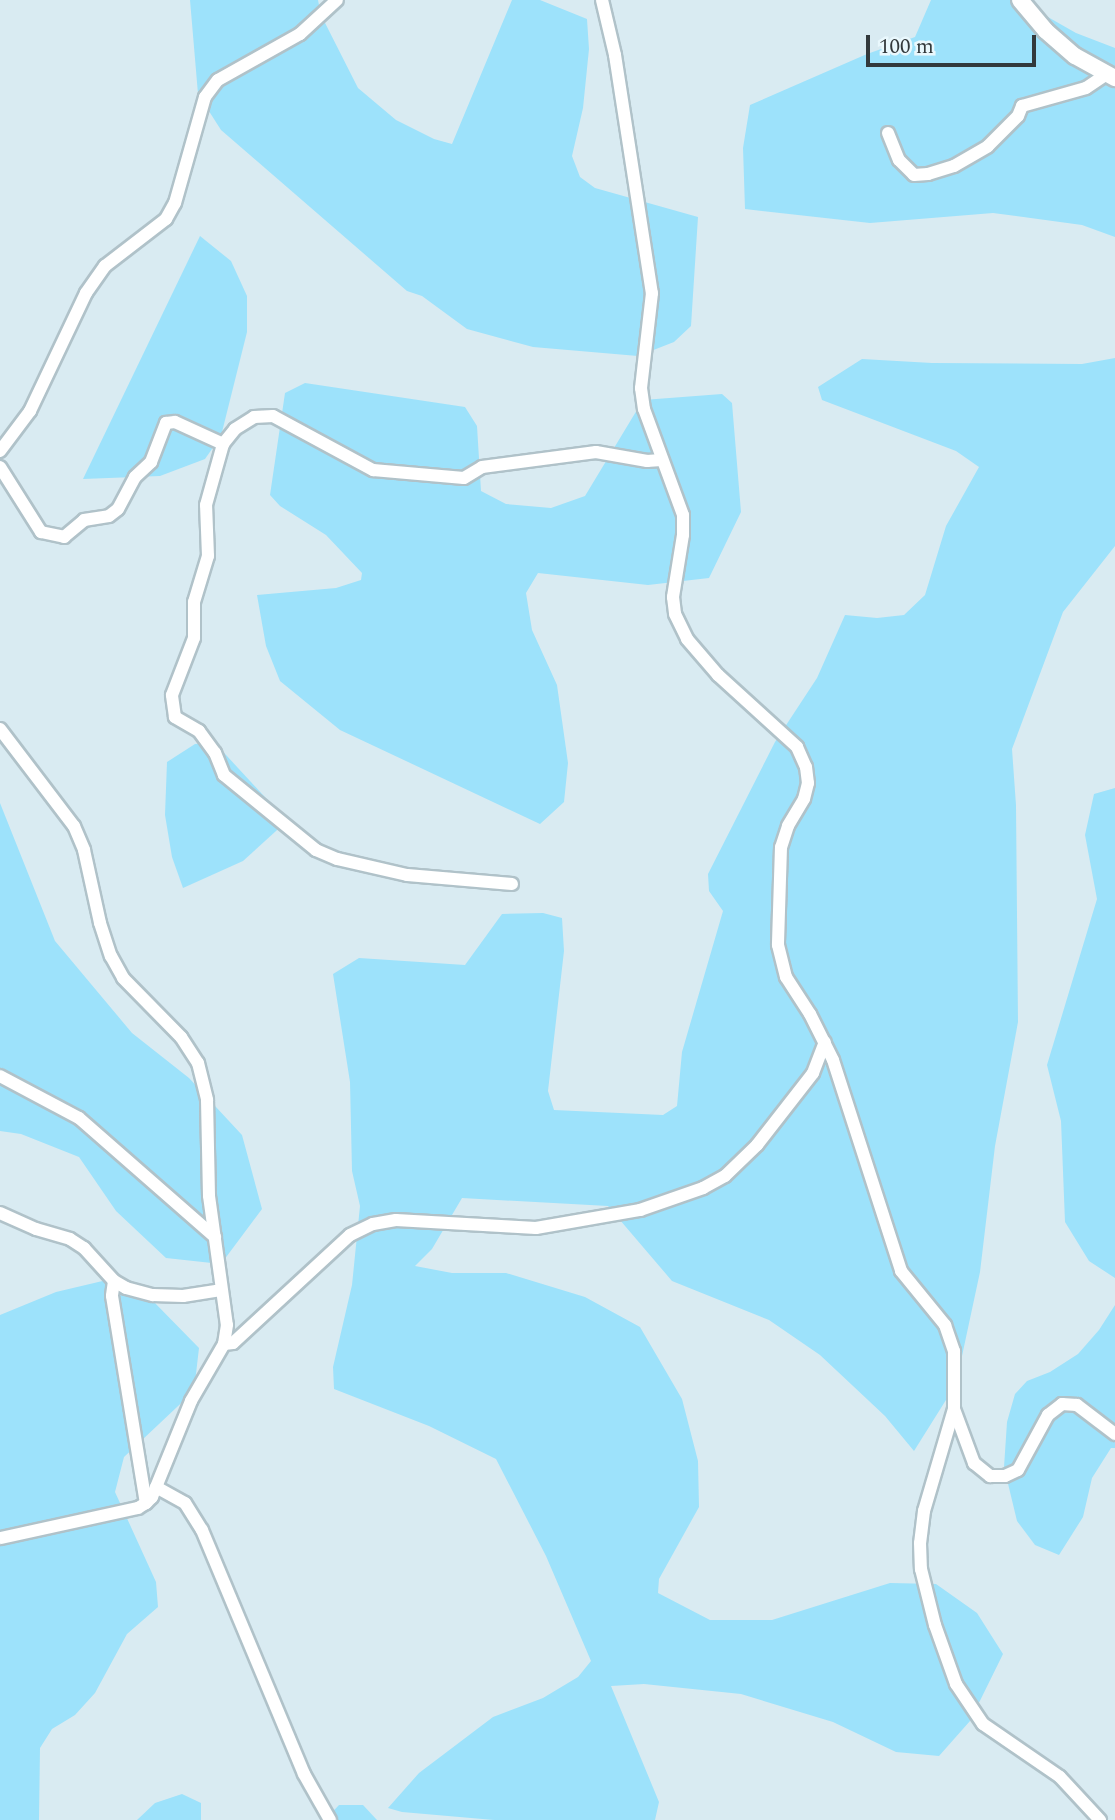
<!DOCTYPE html>
<style>
body{margin:0}
#map{position:relative;width:1115px;height:1820px;overflow:hidden;background:#d9ebf2;font-family:Spectral,serif}
div>[style]{position:absolute}
[style*='--x']{left:calc(var(--x)*1px);top:calc(var(--y)*1px);width:calc(var(--w)*1px);rotate:calc(var(--a)*1deg)}
.green>*{inset:0;background:#9de2fb}
.roads{filter:drop-shadow(2px 0 #b0c2c9) drop-shadow(-2px 0 #b0c2c9) drop-shadow(0 2px #b0c2c9) drop-shadow(0 -2px #b0c2c9)}
.street>*{height:12px;margin:-6px;padding:0 6px;transform-origin:6px;border-radius:6px;background:#fff}
.secondary>*{height:16px;margin:-8px;padding:0 8px;transform-origin:8px;border-radius:8px;background:#fff}
span{translate:-50% -50%;white-space:nowrap;text-align:center;line-height:1.15;-webkit-text-stroke:6px #e9f8fd;paint-order:stroke}
.scale{position:absolute;left:866px;top:35px;width:170px;height:32px;box-sizing:border-box;border:4px solid #32393c;border-top:0;padding-left:9px;font-size:21px;line-height:24px;white-space:nowrap;color:#32393c;-webkit-text-stroke:5px #e9f8fd;paint-order:stroke}
</style>
<div id="map">
<div class="green">
<i style="clip-path:polygon(190px 0,318px 0,321px 15px,358px 88px,396px 120px,434px 139px,452px 144px,512px 0,540px 0,587px 19px,589px 49px,583px 108px,572px 156px,580px 177px,595px 188px,698px 217px,691px 326px,674px 342px,638px 356px,533px 347px,467px 329px,422px 296px,407px 291px,221px 130px,198px 94px)"></i>
<i style="clip-path:polygon(931px 0,1018px 0,1076px 33px,1115px 48px,1115px 237px,1082px 225px,993px 213px,870px 223px,745px 209px,743px 148px,750px 105px,867px 54px,915px 37px)"></i>
<i style="clip-path:polygon(200px 236px,231px 261px,247px 296px,247px 332px,221px 436px,205px 459px,160px 476px,83px 479px)"></i>
<i style="clip-path:polygon(1115px 358px,1115px 546px,1063px 612px,1012px 749px,1016px 805px,1018px 1022px,995px 1146px,980px 1272px,956px 1384px,914px 1451px,885px 1416px,820px 1355px,769px 1320px,672px 1281px,608px 1206px,462px 1198px,432px 1249px,415px 1266px,452px 1273px,506px 1273px,585px 1297px,640px 1327px,682px 1399px,698px 1461px,699px 1507px,659px 1579px,658px 1593px,710px 1620px,772px 1620px,890px 1583px,936px 1584px,977px 1613px,1003px 1654px,970px 1721px,939px 1756px,896px 1752px,833px 1722px,741px 1694px,644px 1684px,611px 1686px,659px 1802px,655px 1820px,494px 1820px,402px 1812px,388px 1808px,419px 1773px,493px 1717px,543px 1698px,578px 1677px,591px 1661px,546px 1556px,496px 1459px,429px 1426px,334px 1389px,333px 1367px,352px 1285px,360px 1206px,352px 1171px,350px 1082px,333px 974px,359px 958px,465px 965px,502px 914px,543px 913px,562px 918px,564px 951px,548px 1091px,554px 1110px,663px 1115px,677px 1106px,682px 1052px,723px 911px,709px 891px,708px 874px,775px 742px,817px 678px,845px 615px,877px 618px,904px 615px,925px 595px,946px 526px,979px 467px,956px 451px,822px 400px,818px 387px,862px 359px,932px 363px,1082px 364px)"></i>
<i style="clip-path:polygon(305px 383px,465px 407px,477px 426px,481px 491px,506px 504px,551px 508px,585px 496px,643px 400px,722px 394px,732px 403px,741px 512px,709px 578px,648px 585px,538px 573px,526px 593px,532px 630px,557px 685px,568px 763px,564px 802px,540px 824px,340px 730px,280px 681px,266px 646px,257px 595px,336px 588px,361px 580px,362px 573px,326px 535px,280px 506px,270px 495px,285px 393px)"></i>
<i style="clip-path:polygon(214px 742px,287px 821px,243px 861px,183px 888px,172px 857px,165px 815px,167px 762px,195px 744px)"></i>
<i style="clip-path:polygon(1115px 788px,1115px 1278px,1089px 1261px,1065px 1222px,1061px 1121px,1047px 1065px,1097px 899px,1085px 835px,1094px 794px)"></i>
<i style="clip-path:polygon(0 803px,55px 941px,132px 1033px,189px 1078px,242px 1135px,262px 1209px,221px 1264px,166px 1258px,116px 1211px,79px 1157px,21px 1134px,0 1131px)"></i>
<i style="clip-path:polygon(111px 1279px,151px 1299px,199px 1348px,194px 1391px,124px 1457px,115px 1492px,156px 1582px,158px 1607px,127px 1634px,95px 1693px,75px 1715px,52px 1729px,40px 1748px,39px 1820px,0 1820px,0 1315px,56px 1292px)"></i>
<i style="clip-path:polygon(1115px 1305px,1115px 1448px,1111px 1448px,1092px 1478px,1083px 1517px,1059px 1555px,1035px 1545px,1017px 1521px,1004px 1467px,1007px 1422px,1015px 1394px,1027px 1381px,1050px 1372px,1078px 1354px,1099px 1330px)"></i>
<i style="clip-path:polygon(182px 1794px,201px 1803px,201px 1820px,137px 1820px,155px 1803px)"></i>
<i style="clip-path:polygon(339px 1805px,363px 1805px,377px 1820px,325px 1820px)"></i>
</div>
<div class="roads">
<div class="street">
<i style="--x:602;--y:0;--w:57;--a:76.7"></i>
<i style="--x:615;--y:55;--w:241;--a:81.2"></i>
<i style="--x:652;--y:293;--w:96;--a:96.6"></i>
<i style="--x:641;--y:388;--w:21;--a:82"></i>
<i style="--x:644;--y:409;--w:113;--a:69.8"></i>
<i style="--x:683;--y:515;--w:20;--a:90"></i>
<i style="--x:683;--y:535;--w:63;--a:99.2"></i>
<i style="--x:673;--y:597;--w:17;--a:83"></i>
<i style="--x:675;--y:614;--w:28;--a:64"></i>
<i style="--x:687;--y:639;--w:48;--a:49.3"></i>
<i style="--x:718;--y:675;--w:107;--a:42.3"></i>
<i style="--x:797;--y:747;--w:22;--a:66"></i>
<i style="--x:806;--y:767;--w:16;--a:83"></i>
<i style="--x:808;--y:783;--w:16;--a:104"></i>
<i style="--x:804;--y:799;--w:31;--a:121"></i>
<i style="--x:788;--y:826;--w:22;--a:108"></i>
<i style="--x:781;--y:847;--w:98;--a:91.8"></i>
<i style="--x:778;--y:945;--w:33;--a:76"></i>
<i style="--x:786;--y:977;--w:44;--a:57"></i>
<i style="--x:810;--y:1014;--w:51;--a:63.4"></i>
<i style="--x:833;--y:1060;--w:222;--a:72.1"></i>
<i style="--x:901;--y:1271;--w:70;--a:50.8"></i>
<i style="--x:945;--y:1325;--w:28;--a:71"></i>
<i style="--x:954;--y:1351;--w:58;--a:90"></i>
<i style="--x:954;--y:1409;--w:106;--a:106.4"></i>
<i style="--x:924;--y:1511;--w:32;--a:97"></i>
<i style="--x:920;--y:1543;--w:26;--a:88"></i>
<i style="--x:921;--y:1569;--w:58;--a:76"></i>
<i style="--x:935;--y:1625;--w:63;--a:70.4"></i>
<i style="--x:956;--y:1684;--w:48;--a:56"></i>
<i style="--x:983;--y:1724;--w:93;--a:34.5"></i>
<i style="--x:1060;--y:1777;--w:59;--a:47.1"></i>
<i style="--x:888;--y:133;--w:29;--a:68"></i>
<i style="--x:899;--y:160;--w:21;--a:45"></i>
<i style="--x:914;--y:175;--w:14;--a:-4"></i>
<i style="--x:928;--y:174;--w:27;--a:-17"></i>
<i style="--x:954;--y:166;--w:39;--a:-30"></i>
<i style="--x:988;--y:146;--w:42;--a:-45"></i>
<i style="--x:1018;--y:116;--w:11;--a:-68"></i>
<i style="--x:1022;--y:106;--w:66;--a:-15.7"></i>
<i style="--x:1086;--y:88;--w:25;--a:-34"></i>
<i style="--x:0;--y:451;--w:50;--a:-53.1"></i>
<i style="--x:30;--y:411;--w:131;--a:-64.6"></i>
<i style="--x:86;--y:293;--w:33;--a:-55"></i>
<i style="--x:105;--y:266;--w:77;--a:-37.6"></i>
<i style="--x:166;--y:219;--w:18;--a:-61"></i>
<i style="--x:175;--y:203;--w:110;--a:-74.2"></i>
<i style="--x:205;--y:97;--w:21;--a:-53"></i>
<i style="--x:218;--y:80;--w:94;--a:-29.3"></i>
<i style="--x:300;--y:34;--w:50;--a:-42.6"></i>
<i style="--x:0;--y:467;--w:77;--a:57.8"></i>
<i style="--x:41;--y:532;--w:24;--a:12"></i>
<i style="--x:64;--y:537;--w:26;--a:-40"></i>
<i style="--x:84;--y:520;--w:25;--a:-9"></i>
<i style="--x:109;--y:516;--w:11;--a:-38"></i>
<i style="--x:118;--y:509;--w:36;--a:-62"></i>
<i style="--x:135;--y:477;--w:22;--a:-43"></i>
<i style="--x:151;--y:462;--w:42;--a:-69"></i>
<i style="--x:166;--y:423;--w:9;--a:-6"></i>
<i style="--x:175;--y:422;--w:53;--a:24.6"></i>
<i style="--x:0;--y:729;--w:122;--a:52.7"></i>
<i style="--x:74;--y:826;--w:26;--a:67"></i>
<i style="--x:84;--y:850;--w:75;--a:77.6"></i>
<i style="--x:100;--y:923;--w:35;--a:72"></i>
<i style="--x:111;--y:956;--w:25;--a:61"></i>
<i style="--x:123;--y:978;--w:83;--a:45.5"></i>
<i style="--x:181;--y:1037;--w:31;--a:57"></i>
<i style="--x:198;--y:1063;--w:38;--a:76"></i>
<i style="--x:207;--y:1100;--w:96;--a:88.8"></i>
<i style="--x:209;--y:1196;--w:130;--a:82.1"></i>
<i style="--x:227;--y:1325;--w:19;--a:99"></i>
<i style="--x:224;--y:1344;--w:66;--a:120.1"></i>
<i style="--x:191;--y:1401;--w:104;--a:112.1"></i>
<i style="--x:152;--y:1497;--w:8;--a:135"></i>
<i style="--x:146;--y:1503;--w:9;--a:148"></i>
<i style="--x:138;--y:1508;--w:141;--a:167.7"></i>
<i style="--x:512;--y:884;--w:105;--a:-175.1"></i>
<i style="--x:407;--y:875;--w:72;--a:-167.1"></i>
<i style="--x:337;--y:859;--w:23;--a:-157"></i>
<i style="--x:316;--y:850;--w:119;--a:-140.8"></i>
<i style="--x:224;--y:775;--w:24;--a:-112"></i>
<i style="--x:215;--y:753;--w:27;--a:-126"></i>
<i style="--x:199;--y:731;--w:28;--a:-150"></i>
<i style="--x:175;--y:717;--w:22;--a:-98"></i>
<i style="--x:172;--y:695;--w:61;--a:-68.9"></i>
<i style="--x:194;--y:638;--w:36;--a:-90"></i>
<i style="--x:194;--y:602;--w:48;--a:-73.1"></i>
<i style="--x:208;--y:556;--w:51;--a:-92.2"></i>
<i style="--x:206;--y:505;--w:63;--a:-74.4"></i>
<i style="--x:223;--y:444;--w:19;--a:-51"></i>
<i style="--x:235;--y:429;--w:22;--a:-32"></i>
<i style="--x:254;--y:417;--w:19;--a:-3"></i>
<i style="--x:273;--y:416;--w:114;--a:28.4"></i>
<i style="--x:373;--y:470;--w:91;--a:5"></i>
<i style="--x:464;--y:478;--w:21;--a:-31"></i>
<i style="--x:482;--y:467;--w:115;--a:-7.5"></i>
<i style="--x:596;--y:452;--w:52;--a:10"></i>
<i style="--x:647;--y:461;--w:14;--a:-4"></i>
<i style="--x:0;--y:1076;--w:89;--a:28"></i>
<i style="--x:79;--y:1118;--w:181;--a:41.2"></i>
<i style="--x:0;--y:1213;--w:39;--a:24"></i>
<i style="--x:36;--y:1229;--w:35;--a:16"></i>
<i style="--x:70;--y:1239;--w:17;--a:33"></i>
<i style="--x:84;--y:1248;--w:45;--a:47.7"></i>
<i style="--x:114;--y:1281;--w:14;--a:30"></i>
<i style="--x:126;--y:1288;--w:28;--a:15"></i>
<i style="--x:153;--y:1295;--w:30;--a:2"></i>
<i style="--x:183;--y:1296;--w:38;--a:-9"></i>
<i style="--x:114;--y:1281;--w:15;--a:98"></i>
<i style="--x:112;--y:1296;--w:210;--a:80.7"></i>
<i style="--x:224;--y:1344;--w:9;--a:-6"></i>
<i style="--x:233;--y:1343;--w:159;--a:-42.7"></i>
<i style="--x:350;--y:1235;--w:25;--a:-26"></i>
<i style="--x:373;--y:1224;--w:23;--a:-10"></i>
<i style="--x:396;--y:1220;--w:140;--a:3.3"></i>
<i style="--x:536;--y:1228;--w:106;--a:-9.8"></i>
<i style="--x:640;--y:1210;--w:67;--a:-19.2"></i>
<i style="--x:703;--y:1188;--w:25;--a:-29"></i>
<i style="--x:725;--y:1176;--w:45;--a:-44.1"></i>
<i style="--x:757;--y:1145;--w:91;--a:-52.1"></i>
<i style="--x:813;--y:1073;--w:33;--a:-69"></i>
<i style="--x:954;--y:1409;--w:58;--a:69.7"></i>
<i style="--x:974;--y:1463;--w:21;--a:39"></i>
<i style="--x:990;--y:1476;--w:15;--a:0"></i>
<i style="--x:1005;--y:1476;--w:14;--a:-25"></i>
<i style="--x:1018;--y:1470;--w:63;--a:-61.4"></i>
<i style="--x:1048;--y:1415;--w:18;--a:-38"></i>
<i style="--x:1062;--y:1404;--w:15;--a:4"></i>
<i style="--x:1077;--y:1405;--w:48;--a:37.3"></i>
<i style="--x:156;--y:1487;--w:33;--a:29"></i>
<i style="--x:185;--y:1503;--w:32;--a:58"></i>
<i style="--x:202;--y:1530;--w:264;--a:67.3"></i>
<i style="--x:304;--y:1774;--w:53;--a:60.5"></i>
</div>
<div class="secondary">
<i style="--x:1020;--y:0;--w:40;--a:50"></i>
<i style="--x:1046;--y:31;--w:38;--a:41"></i>
<i style="--x:1075;--y:56;--w:46;--a:28.8"></i>
</div>
</div>
<div class="scale">100 m</div>
</div>
